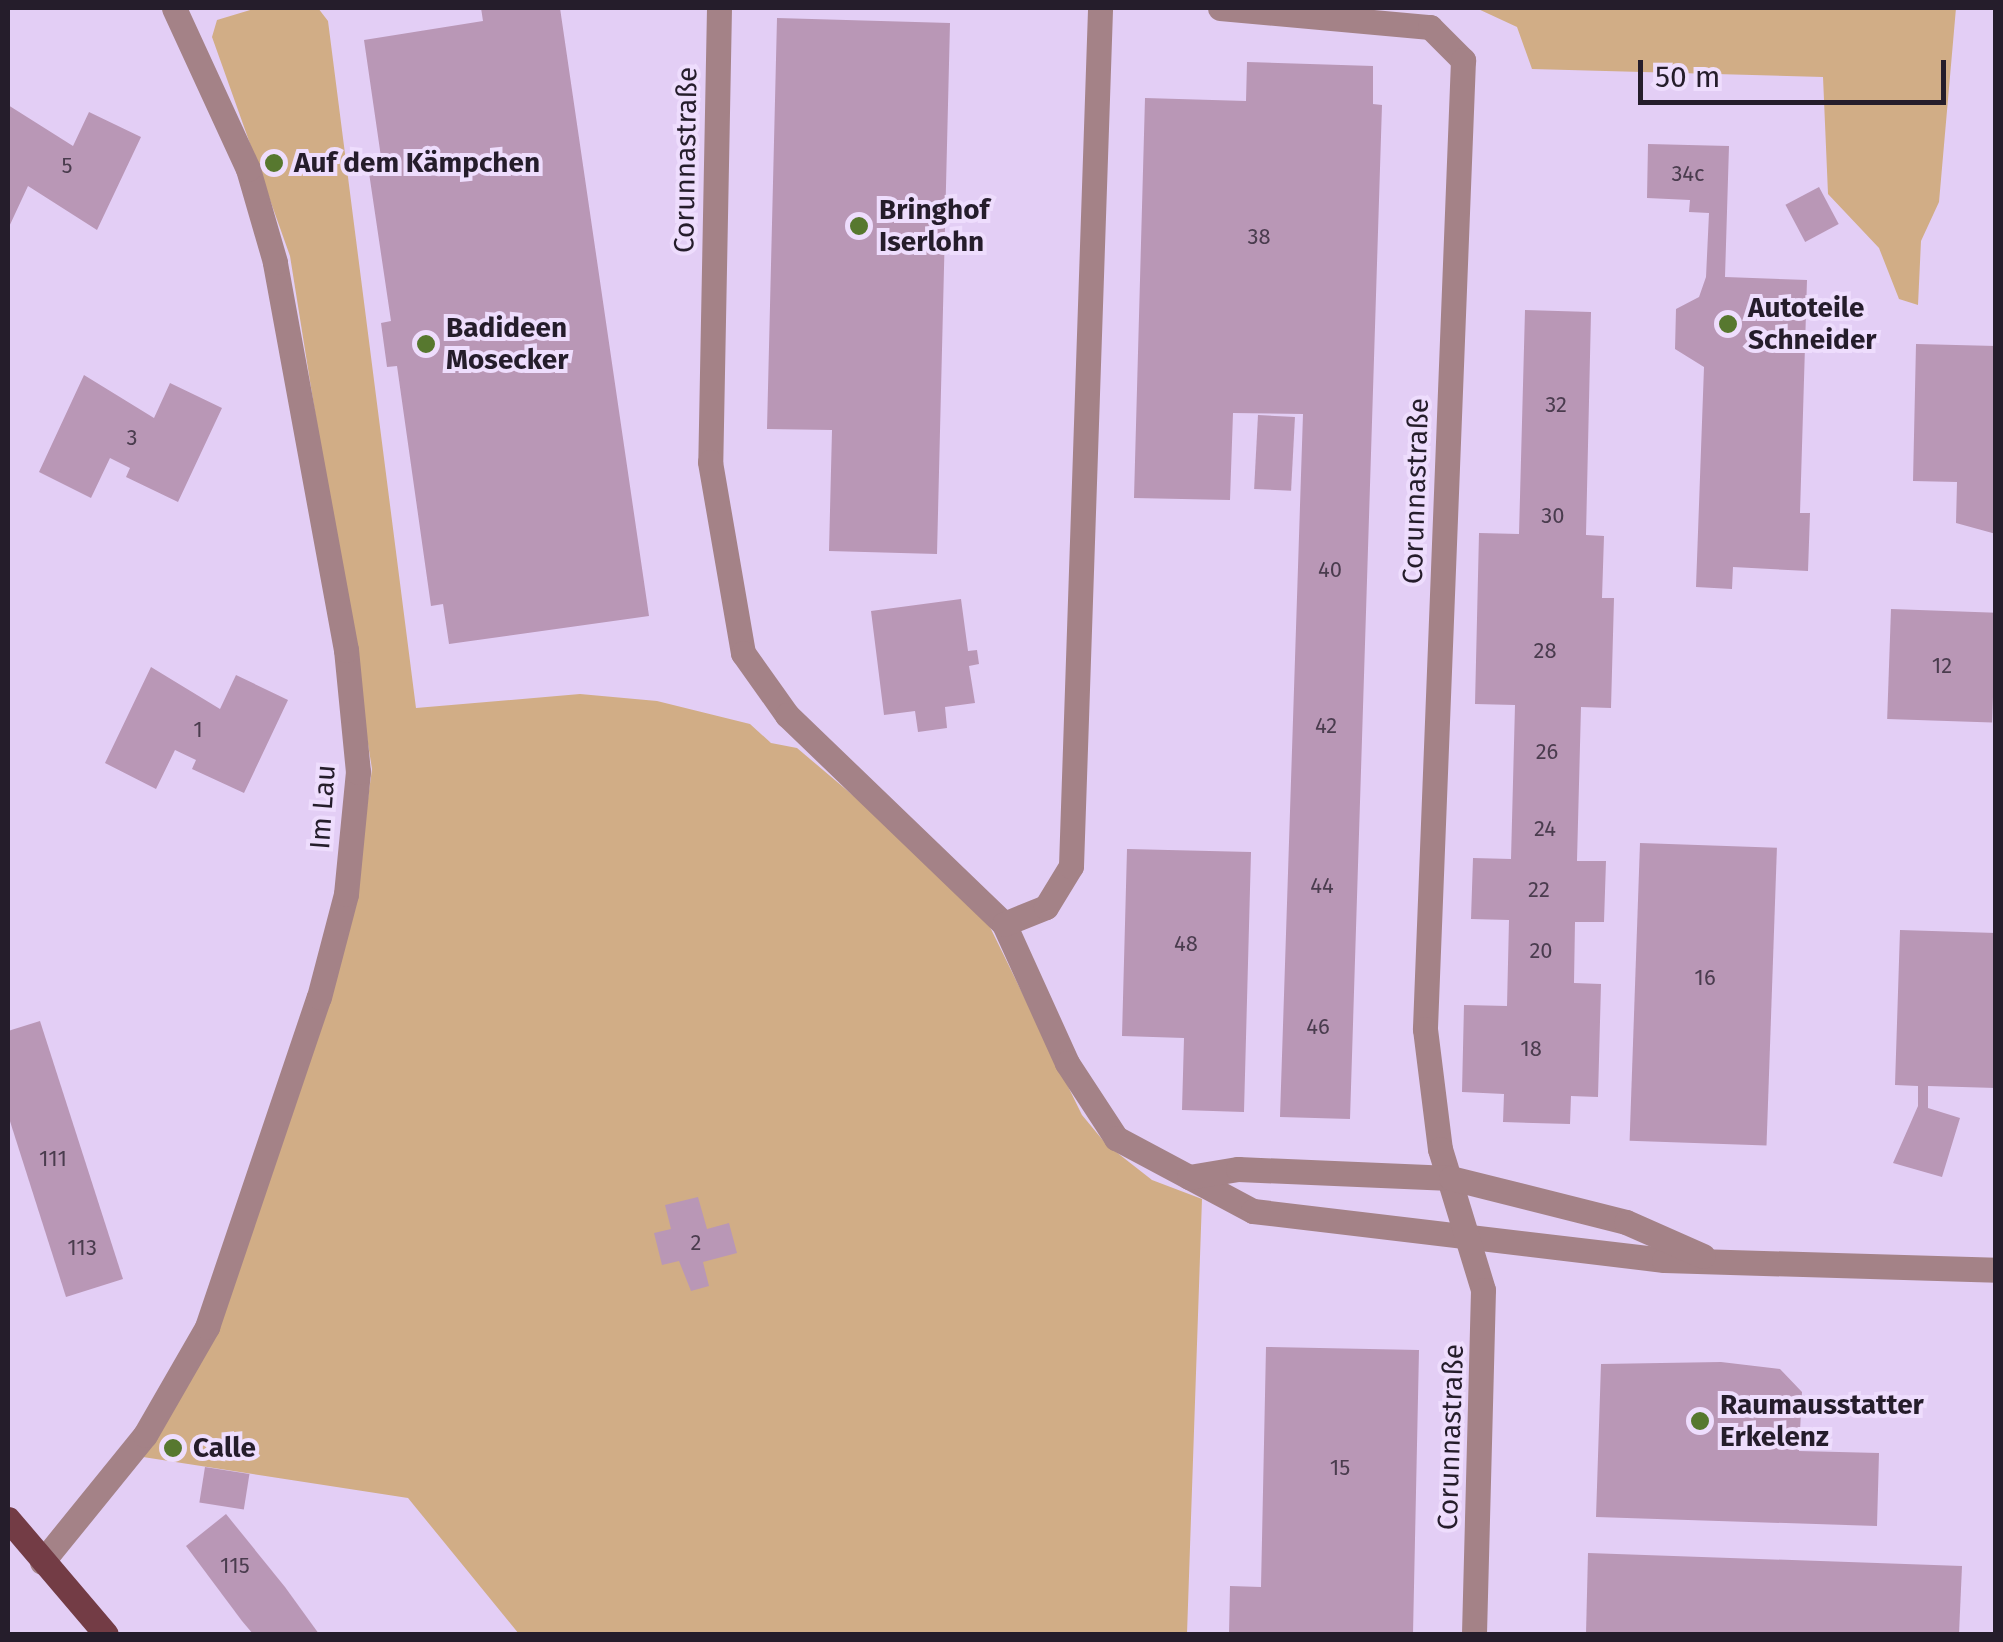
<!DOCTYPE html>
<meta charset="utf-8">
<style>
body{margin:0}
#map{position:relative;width:2003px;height:1642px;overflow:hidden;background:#e3cef5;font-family:"Fira Sans",sans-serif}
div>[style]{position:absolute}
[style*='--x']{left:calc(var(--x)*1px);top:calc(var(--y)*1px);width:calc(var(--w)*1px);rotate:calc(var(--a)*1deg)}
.green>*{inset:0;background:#d1ad86}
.building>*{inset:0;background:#b997b6;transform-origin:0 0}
.minor>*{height:25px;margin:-12.5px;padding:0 12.5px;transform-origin:12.5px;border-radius:12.5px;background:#a48287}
.major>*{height:25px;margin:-12.5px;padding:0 12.5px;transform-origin:12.5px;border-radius:12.5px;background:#733c45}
.dots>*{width:28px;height:28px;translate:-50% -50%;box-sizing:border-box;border:5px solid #eeddfd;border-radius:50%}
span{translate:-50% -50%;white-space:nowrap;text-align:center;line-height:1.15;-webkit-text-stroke:8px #eeddfd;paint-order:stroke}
.number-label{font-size:22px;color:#4a3c4e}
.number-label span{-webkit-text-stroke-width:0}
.street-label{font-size:28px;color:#251d2b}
.poi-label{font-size:28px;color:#251d2b;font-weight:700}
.left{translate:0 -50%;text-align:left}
.frame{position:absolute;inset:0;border:10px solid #251d2b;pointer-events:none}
.scale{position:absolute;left:1638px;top:60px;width:308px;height:45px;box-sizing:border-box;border:5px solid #251d2b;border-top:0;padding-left:12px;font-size:30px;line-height:35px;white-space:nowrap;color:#251d2b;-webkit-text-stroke:8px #eeddfd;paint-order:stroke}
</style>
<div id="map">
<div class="green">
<i style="clip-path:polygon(257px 8px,318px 8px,328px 21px,416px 708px,580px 694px,657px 701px,750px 724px,771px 743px,797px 748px,933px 863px,989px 925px,1082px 1115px,1106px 1144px,1152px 1180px,1202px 1199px,1187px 1634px,519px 1634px,408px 1498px,143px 1457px,213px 1332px,355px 894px,372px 769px,290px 256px,212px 37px,217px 20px)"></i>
<i style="clip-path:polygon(1476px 8px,1956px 8px,1939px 202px,1921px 241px,1918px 305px,1899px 299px,1879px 248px,1828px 194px,1823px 77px,1532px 69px,1517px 27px)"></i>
</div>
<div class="building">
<i style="clip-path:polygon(481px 8px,560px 8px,649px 616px,449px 644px,443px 604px,431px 606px,397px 366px,387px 367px,381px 323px,391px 321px,368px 166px,382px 164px,364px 40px,483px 21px)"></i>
<i style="clip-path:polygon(777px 18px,950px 23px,937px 554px,829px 551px,832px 430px,767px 429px)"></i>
<i style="clip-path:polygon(1247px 62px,1373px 66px,1373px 104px,1382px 105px,1350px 1119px,1280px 1117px,1303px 414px,1233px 413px,1230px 500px,1134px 498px,1145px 98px,1246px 101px)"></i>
<i style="clip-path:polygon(8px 105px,73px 146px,89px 112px,141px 137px,97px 230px,28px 186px,8px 229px)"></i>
<i style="clip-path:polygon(1648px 144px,1729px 146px,1725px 277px,1807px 280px,1800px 513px,1810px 513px,1808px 571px,1733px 567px,1732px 589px,1696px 587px,1704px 367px,1675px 349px,1676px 309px,1699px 297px,1706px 277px,1709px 213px,1689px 212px,1690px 200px,1647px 198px)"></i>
<i style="left:1819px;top:187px;width:42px;height:38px;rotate:62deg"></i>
<i style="clip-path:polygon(1525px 310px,1591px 312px,1586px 535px,1604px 536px,1602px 598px,1614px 598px,1611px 708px,1581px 707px,1577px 861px,1606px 861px,1604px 922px,1575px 922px,1574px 983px,1601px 984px,1598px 1097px,1571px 1096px,1570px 1124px,1503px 1122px,1504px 1094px,1462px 1092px,1464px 1005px,1507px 1006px,1509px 920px,1471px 919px,1473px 858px,1511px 859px,1515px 705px,1475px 704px,1479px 533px,1519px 534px)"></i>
<i style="clip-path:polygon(1916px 344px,1996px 346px,1996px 534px,1956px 523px,1957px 482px,1913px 481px)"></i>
<i style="clip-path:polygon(84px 375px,154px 418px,170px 383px,222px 408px,178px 502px,126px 477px,130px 468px,110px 458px,91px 498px,39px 472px)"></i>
<i style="left:1258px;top:415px;width:37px;height:74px;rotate:3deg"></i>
<i style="clip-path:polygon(961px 599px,968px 651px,977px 650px,979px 664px,969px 666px,975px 703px,945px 707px,947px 728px,918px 732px,915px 711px,884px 715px,871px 611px)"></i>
<i style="left:1891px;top:609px;width:105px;height:110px;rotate:2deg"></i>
<i style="clip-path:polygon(151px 667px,220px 709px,236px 675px,288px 700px,244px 793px,192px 769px,196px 760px,175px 750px,156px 789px,105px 763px)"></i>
<i style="left:1640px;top:843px;width:137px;height:298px;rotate:2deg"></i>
<i style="clip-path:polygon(1127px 849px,1251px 852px,1244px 1112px,1182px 1110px,1184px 1038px,1122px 1036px)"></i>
<i style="clip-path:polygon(1900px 930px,1996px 933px,1996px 1088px,1928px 1086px,1928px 1108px,1960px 1118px,1942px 1177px,1893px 1163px,1918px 1106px,1918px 1086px,1895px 1085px)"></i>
<i style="clip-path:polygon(40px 1021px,123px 1279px,66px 1297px,8px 1115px,8px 1031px)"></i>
<i style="clip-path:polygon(698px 1197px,707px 1229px,729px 1223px,737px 1253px,703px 1262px,709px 1286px,691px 1291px,679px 1261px,662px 1265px,654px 1233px,671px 1229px,665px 1205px)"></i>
<i style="clip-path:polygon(1266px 1347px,1419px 1350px,1413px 1634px,1229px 1634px,1230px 1586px,1261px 1587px)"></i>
<i style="clip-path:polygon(1721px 1362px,1780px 1369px,1802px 1392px,1799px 1451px,1879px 1453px,1877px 1526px,1596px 1517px,1601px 1364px)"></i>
<i style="left:205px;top:1467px;width:45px;height:36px;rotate:9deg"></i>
<i style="clip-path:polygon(226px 1514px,285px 1587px,319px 1634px,253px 1634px,242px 1621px,186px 1546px)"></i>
<i style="clip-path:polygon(1588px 1553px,1962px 1566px,1959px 1634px,1586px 1634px)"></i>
</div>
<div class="minor">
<i style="--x:719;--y:8;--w:454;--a:91.1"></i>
<i style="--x:710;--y:462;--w:194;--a:80.2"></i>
<i style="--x:743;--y:653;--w:76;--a:54.6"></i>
<i style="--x:787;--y:715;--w:301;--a:43.9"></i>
<i style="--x:1004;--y:924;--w:153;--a:65.6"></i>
<i style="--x:1067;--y:1063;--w:90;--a:56.8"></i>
<i style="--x:1116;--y:1138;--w:155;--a:28.1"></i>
<i style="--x:1253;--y:1211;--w:414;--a:6.8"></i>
<i style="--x:1664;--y:1260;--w:332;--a:1.7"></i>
<i style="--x:1220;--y:8;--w:211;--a:5.2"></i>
<i style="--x:1430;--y:27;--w:47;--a:45"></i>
<i style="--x:1463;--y:60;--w:970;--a:92.25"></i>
<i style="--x:1425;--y:1029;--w:121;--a:82.9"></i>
<i style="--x:1440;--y:1149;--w:147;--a:73"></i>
<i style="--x:1483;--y:1290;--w:344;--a:91.5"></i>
<i style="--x:1004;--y:924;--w:45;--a:-22"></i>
<i style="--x:1046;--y:907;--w:48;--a:-58.6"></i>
<i style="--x:1071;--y:866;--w:858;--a:-88.06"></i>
<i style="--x:1189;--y:1177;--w:50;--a:-9.3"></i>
<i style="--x:1238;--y:1169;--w:213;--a:2.4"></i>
<i style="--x:1451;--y:1178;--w:180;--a:14.1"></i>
<i style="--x:1626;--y:1222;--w:84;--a:23.8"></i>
<i style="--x:42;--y:1562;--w:164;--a:-51"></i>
<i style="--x:145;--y:1435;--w:125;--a:-60.1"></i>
<i style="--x:207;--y:1327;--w:348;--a:-71.3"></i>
<i style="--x:319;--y:997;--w:106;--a:-75.3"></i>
<i style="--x:346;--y:894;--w:123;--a:-84.4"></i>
<i style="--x:358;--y:772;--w:123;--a:-95.6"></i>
<i style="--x:346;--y:650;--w:394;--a:-100.4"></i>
<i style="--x:275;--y:262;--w:97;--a:-106.2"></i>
<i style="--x:248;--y:169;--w:177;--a:-114.7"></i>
</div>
<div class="major">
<i style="--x:8;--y:1519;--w:151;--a:49.6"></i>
</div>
<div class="dots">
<i style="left:274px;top:163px;background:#57782f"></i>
<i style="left:859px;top:226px;background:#57782f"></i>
<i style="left:1728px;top:324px;background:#57782f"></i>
<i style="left:426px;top:344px;background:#57782f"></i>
<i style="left:1700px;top:1421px;background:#57782f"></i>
<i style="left:173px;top:1448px;background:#57782f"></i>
</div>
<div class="number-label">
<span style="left:67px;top:166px">5</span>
<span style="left:1688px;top:174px">34c</span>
<span style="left:1259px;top:237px">38</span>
<span style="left:1556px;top:405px">32</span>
<span style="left:132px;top:438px">3</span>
<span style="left:1553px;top:516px">30</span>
<span style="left:1330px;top:570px">40</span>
<span style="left:1545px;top:651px">28</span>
<span style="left:1942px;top:666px">12</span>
<span style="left:1326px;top:726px">42</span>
<span style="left:198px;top:730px">1</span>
<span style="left:1547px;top:752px">26</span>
<span style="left:1545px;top:829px">24</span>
<span style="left:1322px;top:886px">44</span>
<span style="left:1539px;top:890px">22</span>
<span style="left:1186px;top:944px">48</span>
<span style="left:1541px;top:951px">20</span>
<span style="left:1705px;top:978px">16</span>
<span style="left:1318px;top:1027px">46</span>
<span style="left:1531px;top:1049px">18</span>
<span style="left:53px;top:1159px">111</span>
<span style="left:696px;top:1243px">2</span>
<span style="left:82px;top:1248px">113</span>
<span style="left:1340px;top:1468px">15</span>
<span style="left:235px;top:1566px">115</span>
</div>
<div class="street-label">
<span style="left:686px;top:160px;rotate:-89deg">Corunnastraße</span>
<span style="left:1416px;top:491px;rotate:-88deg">Corunnastraße</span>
<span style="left:323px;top:807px;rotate:-86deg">Im Lau</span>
<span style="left:1451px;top:1437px;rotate:-88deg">Corunnastraße</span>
</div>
<div class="poi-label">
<span class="left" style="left:294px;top:163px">Auf dem Kämpchen</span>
<span class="left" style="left:879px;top:226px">Bringhof<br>Iserlohn</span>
<span class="left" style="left:1748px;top:324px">Autoteile<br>Schneider</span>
<span class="left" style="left:446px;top:344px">Badideen<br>Mosecker</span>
<span class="left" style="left:1720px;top:1421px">Raumausstatter<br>Erkelenz</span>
<span class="left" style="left:193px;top:1448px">Calle</span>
</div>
<div class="frame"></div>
<div class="scale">50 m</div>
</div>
